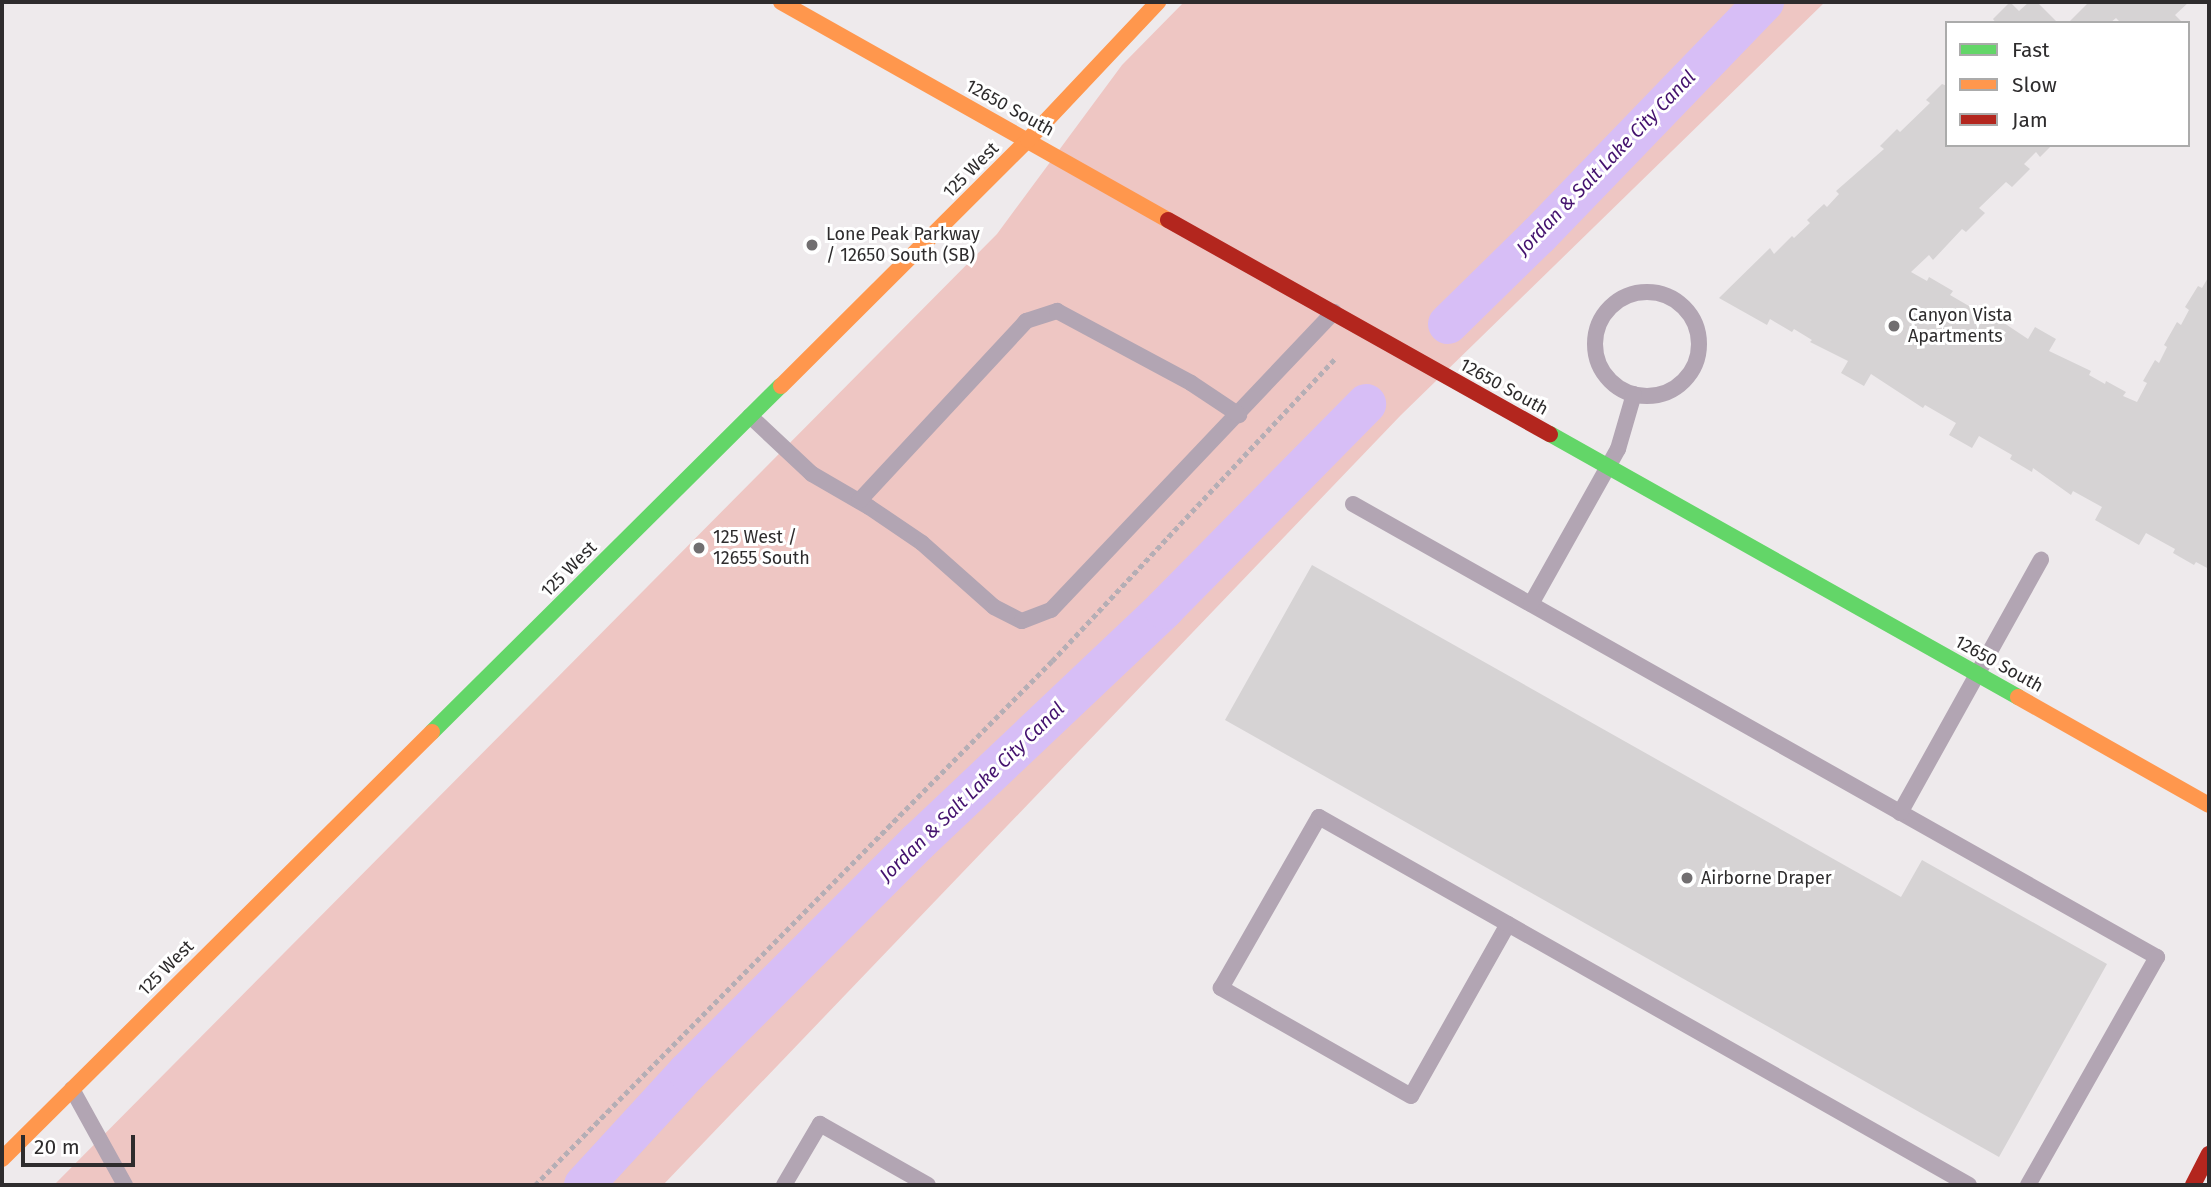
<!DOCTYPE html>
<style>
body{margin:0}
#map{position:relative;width:2211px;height:1187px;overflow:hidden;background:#eeeaec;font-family:"Fira Sans",sans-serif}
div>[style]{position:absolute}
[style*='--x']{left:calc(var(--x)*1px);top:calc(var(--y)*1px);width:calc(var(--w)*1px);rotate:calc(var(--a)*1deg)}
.green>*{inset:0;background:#eec6c3}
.canal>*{height:40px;margin:-20px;padding:0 20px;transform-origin:20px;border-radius:20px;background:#d7bef6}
.building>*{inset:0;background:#d6d3d4}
.path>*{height:4.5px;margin-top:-2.25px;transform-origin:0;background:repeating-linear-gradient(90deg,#b5aeb5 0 5px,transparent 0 8.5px)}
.lane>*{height:16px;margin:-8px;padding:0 8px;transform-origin:8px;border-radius:8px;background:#b2a5b3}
.lane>.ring{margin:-8px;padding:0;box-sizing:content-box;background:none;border:16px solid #b2a5b3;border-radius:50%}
.fast>*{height:16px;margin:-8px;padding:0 8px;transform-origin:8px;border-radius:8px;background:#63d668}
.slow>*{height:16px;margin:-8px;padding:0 8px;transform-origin:8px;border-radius:8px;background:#ff974d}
.jam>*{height:16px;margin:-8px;padding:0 8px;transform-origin:8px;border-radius:8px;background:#b3261e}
.dots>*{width:19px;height:19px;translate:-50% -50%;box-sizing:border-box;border:4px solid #fff;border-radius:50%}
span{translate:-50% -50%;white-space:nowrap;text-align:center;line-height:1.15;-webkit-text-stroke:6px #fff;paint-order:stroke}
.street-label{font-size:18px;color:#2e2c2d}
.poi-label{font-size:18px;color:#2e2c2d}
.left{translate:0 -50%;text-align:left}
.water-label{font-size:19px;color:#44126e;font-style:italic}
.frame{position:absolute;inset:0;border:4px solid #2e2c2d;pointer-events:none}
.legend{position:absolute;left:1945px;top:21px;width:245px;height:126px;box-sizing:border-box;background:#fff;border:2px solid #ababab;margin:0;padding:9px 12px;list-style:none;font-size:21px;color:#2e2c2d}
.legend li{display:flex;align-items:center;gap:14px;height:35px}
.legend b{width:35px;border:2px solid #ababab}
.scale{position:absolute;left:21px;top:1135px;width:114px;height:32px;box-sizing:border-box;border:4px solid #2e2c2d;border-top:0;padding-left:9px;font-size:21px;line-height:24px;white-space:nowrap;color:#2e2c2d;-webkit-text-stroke:5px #fff;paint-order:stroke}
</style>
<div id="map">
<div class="green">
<i style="clip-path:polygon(1184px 2px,1825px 2px,1401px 415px,663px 1185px,54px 1185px,997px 234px,1122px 65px)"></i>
</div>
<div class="canal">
<i style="--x:1448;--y:324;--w:127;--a:-44.4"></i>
<i style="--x:1539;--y:235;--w:324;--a:-46"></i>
<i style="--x:584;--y:1185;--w:154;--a:-47.4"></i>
<i style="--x:688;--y:1072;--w:325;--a:-45"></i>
<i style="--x:918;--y:842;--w:339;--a:-43.4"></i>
<i style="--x:1164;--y:609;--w:288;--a:-45.4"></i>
</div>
<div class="building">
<i style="clip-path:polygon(2010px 2px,2019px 11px,2029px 2px,2037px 2px,2058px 23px,1996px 23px,1993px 19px)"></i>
<i style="clip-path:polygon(2089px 2px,2189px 2px,2175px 15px,2183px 23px,2121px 23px,2116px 18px,2110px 23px,2068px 23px)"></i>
<i style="clip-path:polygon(1942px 84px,1947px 86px,1947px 145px,2052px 145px,2040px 157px,2036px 152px,2024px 164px,2030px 169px,2012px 187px,2006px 182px,1979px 208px,1985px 213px,1966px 232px,1962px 229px,1933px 260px,1929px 255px,1911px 272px,1927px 281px,1929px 277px,1953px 291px,1950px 295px,1981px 313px,1983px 309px,2028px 339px,2035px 327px,2056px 339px,2049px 351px,2091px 371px,2089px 375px,2105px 384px,2106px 381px,2126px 392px,2123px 396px,2137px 402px,2147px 383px,2143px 381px,2155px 360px,2159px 363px,2167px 347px,2164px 345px,2177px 322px,2181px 325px,2189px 310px,2185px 307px,2198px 286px,2202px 288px,2209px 276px,2209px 569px,2196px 562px,2194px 565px,2173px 553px,2175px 549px,2146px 533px,2139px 545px,2095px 520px,2102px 507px,2073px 491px,2071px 495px,2033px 468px,2032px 472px,2010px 459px,2012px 455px,1979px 436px,1972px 448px,1949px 435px,1956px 423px,1925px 405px,1923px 408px,1871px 374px,1864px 386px,1841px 373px,1848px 361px,1810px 342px,1812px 340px,1794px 329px,1792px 332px,1770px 319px,1767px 325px,1719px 298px,1770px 248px,1774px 254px,1792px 236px,1794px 238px,1810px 223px,1807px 220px,1824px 204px,1827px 207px,1839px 194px,1836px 191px,1884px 149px,1880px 146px,1897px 129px,1900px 132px,1930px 103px,1926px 100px)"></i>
<i style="clip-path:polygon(1312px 565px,1901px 897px,1922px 860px,2107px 964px,1999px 1157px,1225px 720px)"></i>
</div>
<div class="path">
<i style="--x:535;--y:1185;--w:736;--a:-45.39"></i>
<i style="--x:1052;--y:661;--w:415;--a:-46.9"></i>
</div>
<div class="lane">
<i class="ring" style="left:1595px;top:292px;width:88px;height:88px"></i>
<i style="--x:750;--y:416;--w:85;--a:43.1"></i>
<i style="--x:812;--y:474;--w:66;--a:30.1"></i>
<i style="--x:869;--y:507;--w:64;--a:34.2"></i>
<i style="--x:922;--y:543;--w:96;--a:41.6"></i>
<i style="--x:994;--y:607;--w:31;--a:27"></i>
<i style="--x:1022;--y:621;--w:31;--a:-21"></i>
<i style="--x:1051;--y:610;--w:411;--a:-46.5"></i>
<i style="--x:859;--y:501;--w:246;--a:-47.1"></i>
<i style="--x:1026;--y:321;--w:33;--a:-18"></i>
<i style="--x:1057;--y:311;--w:152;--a:28.2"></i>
<i style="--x:1191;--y:383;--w:58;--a:33.7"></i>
<i style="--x:1353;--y:504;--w:923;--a:29.4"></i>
<i style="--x:2157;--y:957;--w:262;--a:119.5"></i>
<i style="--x:1531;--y:604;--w:178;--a:-60.7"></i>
<i style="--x:1618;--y:449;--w:57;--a:-73.8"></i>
<i style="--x:1900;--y:813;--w:290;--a:-60.9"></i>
<i style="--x:1508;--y:924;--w:197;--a:119.4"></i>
<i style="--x:1411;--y:1096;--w:219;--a:-150.4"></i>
<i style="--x:1221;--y:988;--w:197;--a:-60.2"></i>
<i style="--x:1319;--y:817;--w:747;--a:29.52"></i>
<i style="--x:72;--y:1089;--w:110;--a:61.1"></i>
<i style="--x:784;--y:1185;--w:71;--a:-59.5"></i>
<i style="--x:820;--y:1124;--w:124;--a:29.5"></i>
</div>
<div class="fast">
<i style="--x:1550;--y:434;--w:537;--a:29.33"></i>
<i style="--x:432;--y:732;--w:491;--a:-44.8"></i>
</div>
<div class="slow">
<i style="--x:781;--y:2;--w:444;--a:29.4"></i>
<i style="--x:781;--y:386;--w:349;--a:-44.9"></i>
<i style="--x:1028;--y:140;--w:190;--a:-46.7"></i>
<i style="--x:2018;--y:697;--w:219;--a:29.5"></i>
<i style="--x:2;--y:1159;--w:606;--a:-44.8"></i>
</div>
<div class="jam">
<i style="--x:1168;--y:220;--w:438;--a:29.3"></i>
<i style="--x:2193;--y:1185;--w:35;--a:-63"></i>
</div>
<div class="dots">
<i style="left:812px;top:245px;background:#716e70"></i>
<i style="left:1894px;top:326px;background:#716e70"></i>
<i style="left:699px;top:548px;background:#716e70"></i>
<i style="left:1687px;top:878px;background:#716e70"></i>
</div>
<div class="street-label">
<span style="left:1010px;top:108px;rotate:29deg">12650 South</span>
<span style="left:971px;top:170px;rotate:-45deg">125 West</span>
<span style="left:1504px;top:387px;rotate:29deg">12650 South</span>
<span style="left:569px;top:569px;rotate:-45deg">125 West</span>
<span style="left:1999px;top:664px;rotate:29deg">12650 South</span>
<span style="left:166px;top:968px;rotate:-45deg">125 West</span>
</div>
<div class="poi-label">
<span class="left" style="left:826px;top:245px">Lone Peak Parkway<br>/ 12650 South (SB)</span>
<span class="left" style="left:1908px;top:326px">Canyon Vista<br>Apartments</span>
<span class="left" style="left:713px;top:548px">125 West /<br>12655 South</span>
<span class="left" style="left:1701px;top:878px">Airborne Draper</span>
</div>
<div class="water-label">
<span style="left:1606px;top:163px;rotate:-46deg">Jordan &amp; Salt Lake City Canal</span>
<span style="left:972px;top:792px;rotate:-44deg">Jordan &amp; Salt Lake City Canal</span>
</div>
<div class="frame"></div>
<ul class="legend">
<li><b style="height:9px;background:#63d668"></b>Fast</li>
<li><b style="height:9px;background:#ff974d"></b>Slow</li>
<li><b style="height:9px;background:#b3261e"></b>Jam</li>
</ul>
<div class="scale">20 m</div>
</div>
